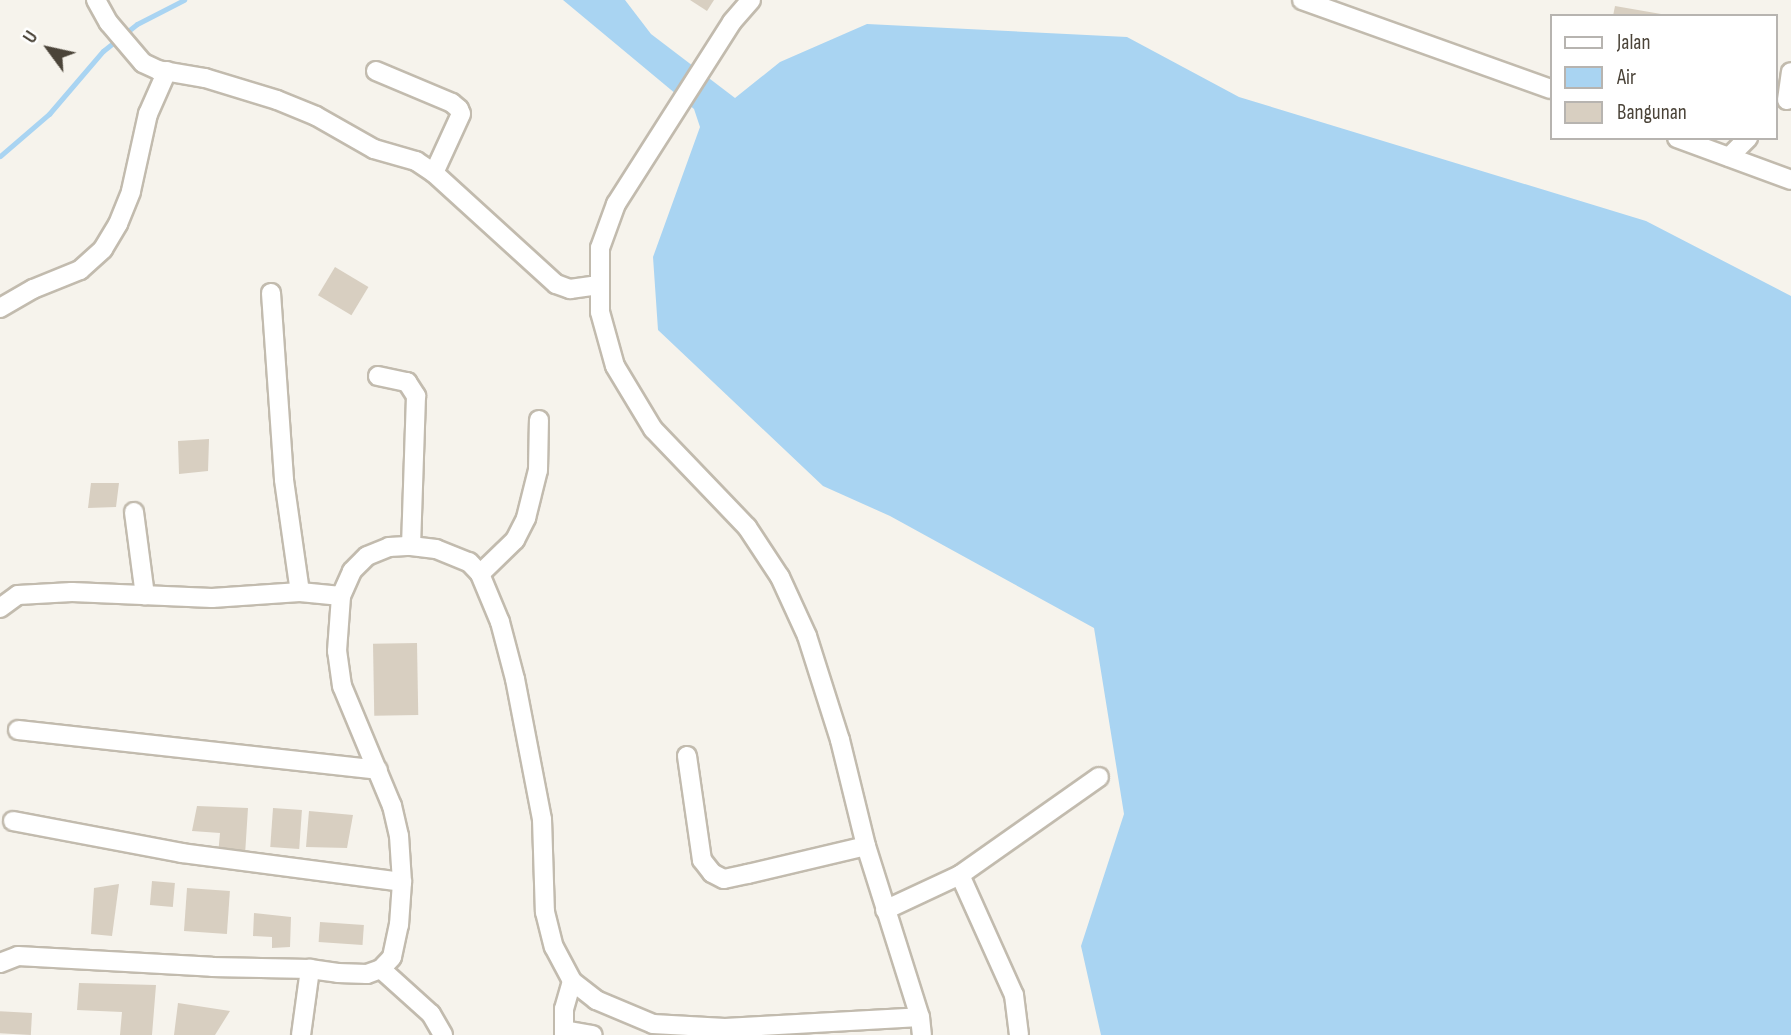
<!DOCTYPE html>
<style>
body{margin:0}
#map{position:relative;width:1791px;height:1035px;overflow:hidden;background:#f6f3ec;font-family:"Sofia Sans Condensed",sans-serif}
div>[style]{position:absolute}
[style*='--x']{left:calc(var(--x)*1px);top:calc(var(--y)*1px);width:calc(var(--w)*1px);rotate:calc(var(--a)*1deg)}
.water>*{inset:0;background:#a9d4f2}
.stream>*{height:5px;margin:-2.5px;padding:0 2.5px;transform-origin:2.5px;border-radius:2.5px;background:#a9d4f2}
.building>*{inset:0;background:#d8cfc1;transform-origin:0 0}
.roads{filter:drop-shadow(2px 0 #c2bbae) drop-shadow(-2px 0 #c2bbae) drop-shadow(0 2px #c2bbae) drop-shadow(0 -2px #c2bbae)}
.minor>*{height:18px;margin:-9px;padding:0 9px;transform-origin:9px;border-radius:9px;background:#fff}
span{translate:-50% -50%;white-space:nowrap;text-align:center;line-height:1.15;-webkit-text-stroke:5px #fff;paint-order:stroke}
.legend{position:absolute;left:1550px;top:14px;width:228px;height:126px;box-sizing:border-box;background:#fff;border:2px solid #b7b4b0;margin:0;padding:9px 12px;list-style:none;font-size:21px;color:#4b4439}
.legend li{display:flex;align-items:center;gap:14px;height:35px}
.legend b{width:35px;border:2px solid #b7b4b0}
.north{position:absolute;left:14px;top:14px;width:70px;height:70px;-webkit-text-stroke:5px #fff;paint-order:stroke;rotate:303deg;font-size:19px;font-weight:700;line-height:28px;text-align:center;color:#4b4439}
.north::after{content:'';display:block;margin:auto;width:24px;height:32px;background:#4b4439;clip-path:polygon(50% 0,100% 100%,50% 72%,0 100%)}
</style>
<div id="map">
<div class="water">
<i style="clip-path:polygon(563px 0,625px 0,651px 34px,735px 98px,780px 62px,867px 24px,1127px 37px,1239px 97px,1646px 221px,1791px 296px,1791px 1035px,1101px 1035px,1081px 946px,1124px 814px,1094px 628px,890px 516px,823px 486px,658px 330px,653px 257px,700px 127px,694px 109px)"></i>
</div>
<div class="stream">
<i style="--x:0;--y:156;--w:65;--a:-40.6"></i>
<i style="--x:49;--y:114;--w:83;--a:-49.4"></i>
<i style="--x:103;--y:51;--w:43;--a:-38.5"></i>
<i style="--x:137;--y:24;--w:53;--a:-27.1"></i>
</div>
<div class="building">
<i style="clip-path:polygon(690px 0,714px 0,707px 11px)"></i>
<i style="clip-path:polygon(1615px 6px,1661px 14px,1661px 16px,1613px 16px)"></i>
<i style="left:335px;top:267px;width:39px;height:33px;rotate:31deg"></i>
<i style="clip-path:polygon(209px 439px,208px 471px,179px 474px,178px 441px)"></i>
<i style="clip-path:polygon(91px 483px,119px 483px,116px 507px,88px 508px)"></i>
<i style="left:417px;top:643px;width:72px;height:44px;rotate:89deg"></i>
<i style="clip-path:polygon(197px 806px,248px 808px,245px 855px,218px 855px,220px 833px,192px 831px)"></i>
<i style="left:273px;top:808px;width:29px;height:39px;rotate:4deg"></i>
<i style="clip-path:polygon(309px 811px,353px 815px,347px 848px,306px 847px)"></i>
<i style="left:152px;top:881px;width:23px;height:24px;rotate:5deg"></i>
<i style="clip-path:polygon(119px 884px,112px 936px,91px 934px,94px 888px)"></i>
<i style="left:187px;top:888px;width:43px;height:43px;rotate:4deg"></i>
<i style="clip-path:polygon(254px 913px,291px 917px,290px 947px,272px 948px,272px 937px,253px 936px)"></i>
<i style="left:320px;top:922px;width:44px;height:20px;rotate:4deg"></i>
<i style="clip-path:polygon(79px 983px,156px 985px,152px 1035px,120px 1035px,122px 1012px,77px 1010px)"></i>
<i style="clip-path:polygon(178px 1003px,230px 1011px,215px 1035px,174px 1035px)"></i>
<i style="left:32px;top:1013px;width:22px;height:32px;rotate:93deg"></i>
</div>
<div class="roads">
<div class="minor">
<i style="--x:96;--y:0;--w:26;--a:61"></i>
<i style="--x:109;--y:23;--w:52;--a:49.6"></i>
<i style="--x:143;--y:63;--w:17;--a:25"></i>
<i style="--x:158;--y:70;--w:48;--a:9.7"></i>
<i style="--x:205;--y:78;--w:75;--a:17"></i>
<i style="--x:277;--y:100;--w:42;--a:22.3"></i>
<i style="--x:316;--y:116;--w:67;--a:29.6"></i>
<i style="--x:374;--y:149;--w:44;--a:15.9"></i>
<i style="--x:416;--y:161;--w:22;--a:34"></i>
<i style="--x:434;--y:173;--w:165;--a:42.3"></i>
<i style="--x:556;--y:284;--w:15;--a:20"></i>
<i style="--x:570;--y:289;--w:29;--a:-8"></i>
<i style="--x:751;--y:0;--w:29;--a:131"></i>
<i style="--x:732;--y:22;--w:216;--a:122.5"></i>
<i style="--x:616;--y:204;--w:47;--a:110"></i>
<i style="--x:600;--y:248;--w:64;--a:90"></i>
<i style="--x:600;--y:312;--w:56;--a:74.5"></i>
<i style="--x:615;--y:366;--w:74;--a:58.9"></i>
<i style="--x:653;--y:429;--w:136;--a:46.2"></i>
<i style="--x:747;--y:527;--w:60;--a:56.6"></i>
<i style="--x:780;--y:577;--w:65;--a:65.4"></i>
<i style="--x:807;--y:636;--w:109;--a:72.4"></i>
<i style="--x:840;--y:740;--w:109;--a:76.2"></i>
<i style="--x:866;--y:846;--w:179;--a:72.5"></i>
<i style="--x:920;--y:1017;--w:18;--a:84"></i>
<i style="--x:1302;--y:0;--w:264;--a:19.7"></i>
<i style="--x:376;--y:71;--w:82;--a:22.8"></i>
<i style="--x:452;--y:103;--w:9;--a:41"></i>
<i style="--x:459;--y:109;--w:5;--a:68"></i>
<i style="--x:461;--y:114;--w:65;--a:114.6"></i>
<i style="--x:1787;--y:100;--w:28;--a:-82"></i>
<i style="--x:1677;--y:138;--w:121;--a:20.2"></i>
<i style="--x:1729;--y:157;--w:27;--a:-45"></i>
<i style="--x:271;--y:293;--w:187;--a:86"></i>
<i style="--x:284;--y:480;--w:113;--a:81.9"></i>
<i style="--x:0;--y:308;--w:38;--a:-30"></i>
<i style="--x:33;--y:289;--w:51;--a:-22"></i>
<i style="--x:80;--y:270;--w:31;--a:-42"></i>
<i style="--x:103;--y:249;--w:29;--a:-59"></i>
<i style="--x:118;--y:224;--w:35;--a:-68"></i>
<i style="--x:131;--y:191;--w:79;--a:-77.6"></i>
<i style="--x:148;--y:114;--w:47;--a:-66.2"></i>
<i style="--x:378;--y:376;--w:30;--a:12"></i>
<i style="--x:407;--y:382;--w:17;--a:57"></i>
<i style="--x:416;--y:396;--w:150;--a:91.9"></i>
<i style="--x:134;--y:512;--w:84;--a:82.5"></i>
<i style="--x:480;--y:574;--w:49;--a:-44.2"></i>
<i style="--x:515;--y:540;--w:25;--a:-63"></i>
<i style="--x:526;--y:518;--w:49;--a:-76"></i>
<i style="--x:538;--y:470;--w:50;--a:-88.9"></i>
<i style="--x:0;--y:608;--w:22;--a:-36"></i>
<i style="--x:18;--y:595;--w:54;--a:-3.2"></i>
<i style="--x:72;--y:592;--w:140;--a:2.5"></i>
<i style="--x:212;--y:598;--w:88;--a:-3.9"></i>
<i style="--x:300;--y:592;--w:41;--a:5.6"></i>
<i style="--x:18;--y:730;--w:362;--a:6.3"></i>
<i style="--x:687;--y:756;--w:105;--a:81.8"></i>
<i style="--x:702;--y:860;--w:16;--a:52"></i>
<i style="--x:712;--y:873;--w:13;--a:27"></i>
<i style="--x:724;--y:879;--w:25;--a:-12"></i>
<i style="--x:748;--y:874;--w:121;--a:-13.3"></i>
<i style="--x:13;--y:821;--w:172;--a:10.7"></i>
<i style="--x:182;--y:853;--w:222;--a:7.5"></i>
<i style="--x:960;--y:875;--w:132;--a:65.8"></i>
<i style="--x:1014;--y:995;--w:40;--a:82.9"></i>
<i style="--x:885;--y:910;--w:83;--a:-25"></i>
<i style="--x:960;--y:875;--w:170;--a:-35.2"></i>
<i style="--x:0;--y:963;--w:19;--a:-21"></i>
<i style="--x:18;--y:956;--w:194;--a:3.2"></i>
<i style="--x:212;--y:967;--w:98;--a:1.2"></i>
<i style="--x:310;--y:969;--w:28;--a:8"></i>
<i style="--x:338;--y:973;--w:29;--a:2"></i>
<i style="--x:367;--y:974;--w:15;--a:-20"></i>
<i style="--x:381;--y:969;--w:16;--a:-47"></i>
<i style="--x:392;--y:957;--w:33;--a:-78"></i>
<i style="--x:399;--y:925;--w:43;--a:-86"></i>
<i style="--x:402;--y:882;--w:46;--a:-93.7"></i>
<i style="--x:399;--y:836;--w:31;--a:-103"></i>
<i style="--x:392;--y:806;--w:130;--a:-112.6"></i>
<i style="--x:342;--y:686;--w:35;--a:-98"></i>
<i style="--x:337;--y:651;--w:55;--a:-85.8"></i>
<i style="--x:341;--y:596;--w:27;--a:-66"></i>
<i style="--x:352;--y:571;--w:21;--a:-45"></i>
<i style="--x:367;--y:556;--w:24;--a:-22"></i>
<i style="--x:389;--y:547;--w:22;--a:-3"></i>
<i style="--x:411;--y:546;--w:25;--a:7"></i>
<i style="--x:436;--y:549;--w:35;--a:22"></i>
<i style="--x:469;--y:562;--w:16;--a:47"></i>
<i style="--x:480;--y:574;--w:52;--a:67.4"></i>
<i style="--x:500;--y:622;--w:59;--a:75.3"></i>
<i style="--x:515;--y:679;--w:143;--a:79.1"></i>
<i style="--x:542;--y:819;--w:93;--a:88.2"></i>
<i style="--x:545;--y:912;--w:36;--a:76"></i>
<i style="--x:554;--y:947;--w:38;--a:62"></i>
<i style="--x:572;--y:981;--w:31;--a:38"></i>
<i style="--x:596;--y:1000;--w:62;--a:22.8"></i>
<i style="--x:653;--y:1024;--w:72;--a:3.2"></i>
<i style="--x:725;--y:1028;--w:195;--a:-3.2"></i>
<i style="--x:381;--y:969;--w:67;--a:42"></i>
<i style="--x:431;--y:1014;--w:24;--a:60"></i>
<i style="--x:564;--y:1030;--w:29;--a:10"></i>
<i style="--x:301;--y:1035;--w:67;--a:-82.2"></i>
<i style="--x:564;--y:1035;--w:26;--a:-90"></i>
<i style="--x:564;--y:1009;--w:29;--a:-74"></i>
</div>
</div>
<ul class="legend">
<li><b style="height:9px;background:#fff"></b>Jalan</li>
<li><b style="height:19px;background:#a9d4f2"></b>Air</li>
<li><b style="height:19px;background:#d8cfc1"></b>Bangunan</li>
</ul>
<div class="north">U</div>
</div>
